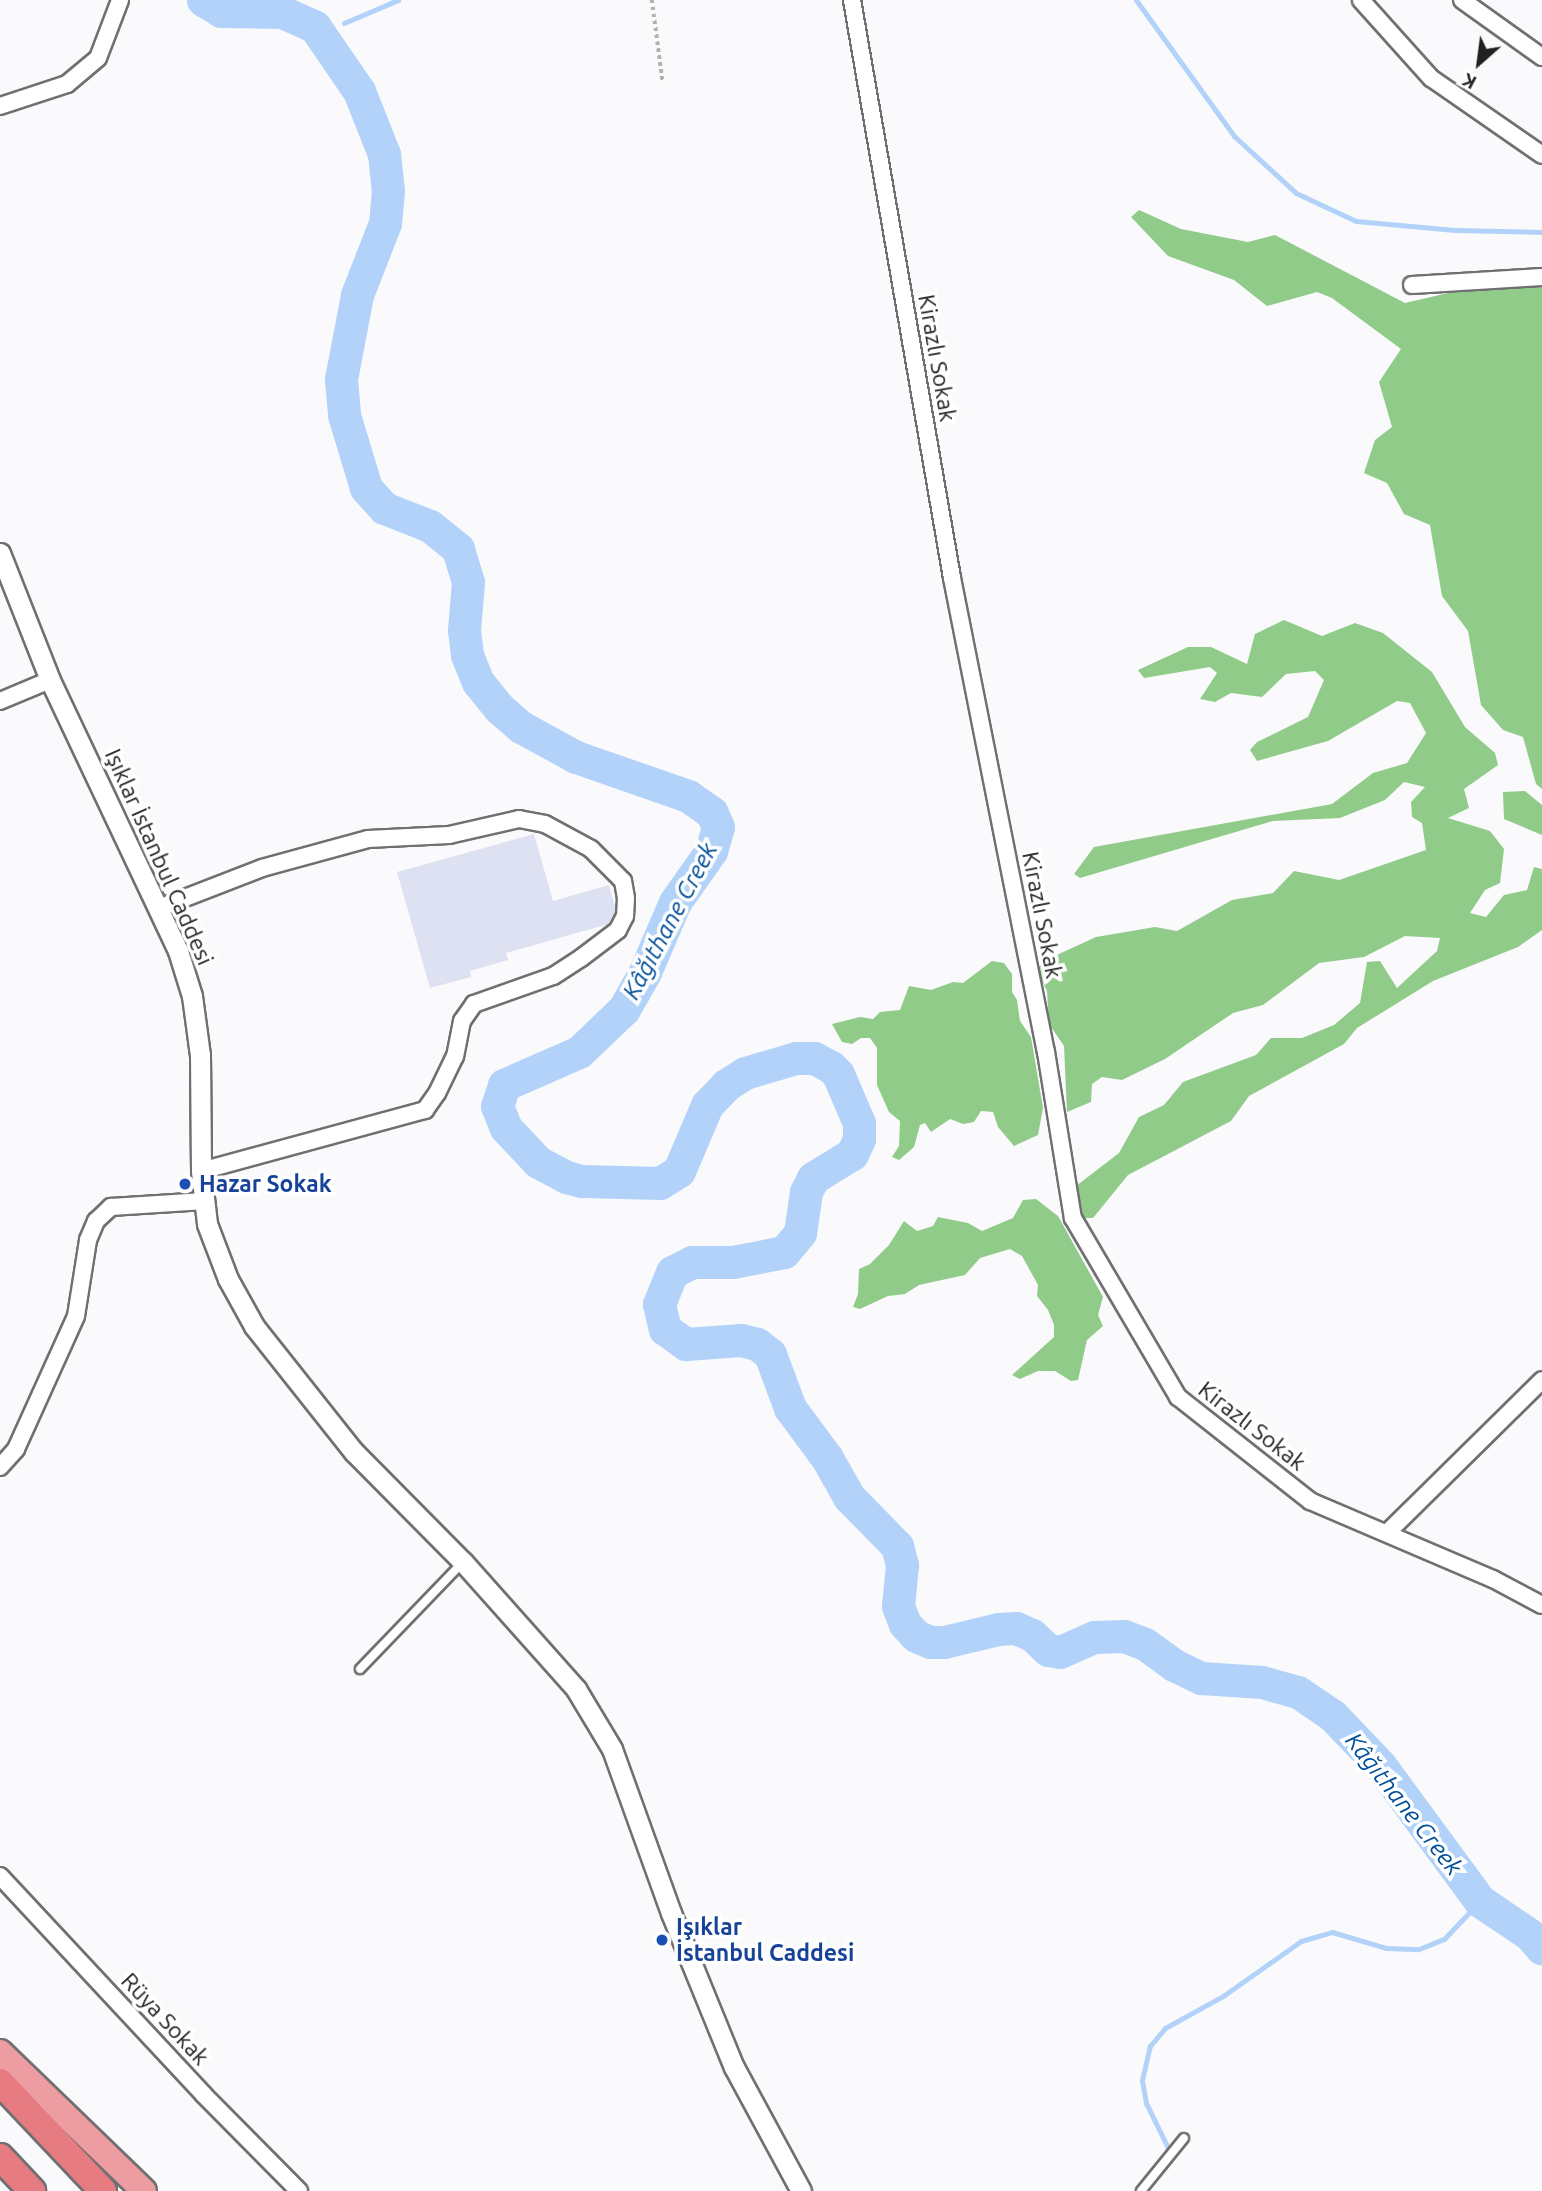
<!DOCTYPE html>
<meta charset="utf-8">
<style>
body{margin:0}
#map{position:relative;width:1542px;height:2191px;overflow:hidden;background:#fafafc;font-family:Ubuntu,sans-serif}
div>[style]{position:absolute}
[style*='--x']{left:calc(var(--x)*1px);top:calc(var(--y)*1px);width:calc(var(--w)*1px);rotate:calc(var(--a)*1deg)}
.forest>*{inset:0;background:#91cb89}
.stream>*{height:5px;margin:-2.5px;padding:0 2.5px;transform-origin:2.5px;border-radius:2.5px;background:#b2d2fa}
.river>*{height:33px;margin:-16.5px;padding:0 16.5px;transform-origin:16.5px;border-radius:16.5px;background:#b2d2fa}
.building>*{inset:0;background:#dde1f1}
.path>*{height:3.5px;margin-top:-1.75px;transform-origin:0;background:repeating-linear-gradient(90deg,#b1b1b2 0 3.5px,transparent 0 7px)}
.roads{filter:drop-shadow(2px 0 #707072) drop-shadow(-2px 0 #707072) drop-shadow(0 2px #707072) drop-shadow(0 -2px #707072)}
.service>*{height:8px;margin:-4px;padding:0 4px;transform-origin:4px;border-radius:4px;background:#fff}
.minor>*{height:16px;margin:-8px;padding:0 8px;transform-origin:8px;border-radius:8px;background:#fff}
.tertiary>*{height:19px;margin:-9.5px;padding:0 9.5px;transform-origin:9.5px;border-radius:9.5px;background:#fff}
.primary>*{height:24px;margin:-12px;padding:0 12px;transform-origin:12px;border-radius:12px;background:#ed9ca1}
.trunk>*{height:26px;margin:-13px;padding:0 13px;transform-origin:13px;border-radius:13px;background:#e77b82}
.dots>*{width:19px;height:19px;translate:-50% -50%;box-sizing:border-box;border:4px solid #fff;border-radius:50%}
span{translate:-50% -50%;white-space:nowrap;text-align:center;line-height:1.15;-webkit-text-stroke:7px #fff;paint-order:stroke}
.street-label{font-size:23px;color:#212121}
.transit-label{font-size:23px;color:#164399;font-weight:700}
.left{translate:0 -50%;text-align:left}
.water-label{font-size:24px;color:#004e99;font-style:italic}
.north{position:absolute;left:1444px;top:28px;width:70px;height:70px;-webkit-text-stroke:5px #fff;paint-order:stroke;rotate:208deg;font-size:19px;font-weight:700;line-height:28px;text-align:center;color:#212121}
.north::after{content:'';display:block;margin:auto;width:24px;height:32px;background:#212121;clip-path:polygon(50% 0,100% 100%,50% 72%,0 100%)}
</style>
<div id="map">
<div class="forest">
<i style="clip-path:polygon(1139px 210px,1181px 229px,1248px 242px,1275px 235px,1405px 303px,1448px 293px,1542px 287px,1542px 789px,1536px 784px,1523px 737px,1503px 730px,1481px 705px,1468px 631px,1442px 596px,1430px 525px,1404px 514px,1387px 483px,1364px 473px,1375px 440px,1392px 427px,1379px 382px,1401px 349px,1332px 298px,1317px 292px,1267px 306px,1234px 280px,1168px 256px,1131px 217px)"></i>
<i style="clip-path:polygon(1284px 620px,1322px 636px,1355px 623px,1383px 633px,1432px 672px,1465px 727px,1495px 753px,1498px 765px,1464px 789px,1469px 808px,1448px 818px,1490px 831px,1504px 849px,1500px 883px,1485px 890px,1470px 913px,1486px 917px,1504px 895px,1527px 890px,1534px 867px,1542px 869px,1542px 930px,1518px 947px,1433px 981px,1357px 1028px,1344px 1044px,1249px 1096px,1231px 1121px,1128px 1175px,1093px 1218px,1080px 1218px,1076px 1186px,1119px 1153px,1139px 1117px,1164px 1105px,1183px 1082px,1256px 1055px,1271px 1038px,1302px 1038px,1334px 1025px,1360px 1003px,1367px 962px,1380px 961px,1397px 988px,1437px 951px,1440px 938px,1405px 936px,1364px 957px,1319px 963px,1263px 1005px,1233px 1013px,1165px 1059px,1122px 1080px,1102px 1077px,1092px 1084px,1091px 1102px,1067px 1112px,1064px 1046px,1049px 1024px,1047px 991px,1036px 969px,1048px 959px,1096px 937px,1155px 927px,1177px 931px,1232px 900px,1273px 893px,1294px 871px,1339px 880px,1426px 850px,1422px 823px,1412px 817px,1411px 802px,1425px 787px,1404px 782px,1385px 800px,1340px 818px,1273px 821px,1080px 878px,1074px 874px,1094px 847px,1332px 804px,1373px 773px,1407px 763px,1426px 733px,1410px 703px,1397px 701px,1328px 741px,1257px 761px,1250px 750px,1257px 742px,1308px 717px,1324px 680px,1315px 671px,1286px 674px,1262px 697px,1231px 693px,1215px 702px,1200px 699px,1217px 673px,1210px 667px,1144px 678px,1138px 670px,1188px 647px,1211px 647px,1247px 664px,1255px 634px)"></i>
<i style="clip-path:polygon(1525px 791px,1542px 805px,1542px 835px,1504px 819px,1503px 792px)"></i>
<i style="clip-path:polygon(992px 961px,1004px 963px,1012px 974px,1012px 992px,1017px 1000px,1020px 1021px,1031px 1037px,1043px 1108px,1038px 1135px,1014px 1146px,998px 1127px,993px 1112px,981px 1111px,974px 1122px,963px 1124px,950px 1119px,931px 1132px,925px 1123px,920px 1125px,914px 1147px,899px 1160px,892px 1157px,899px 1146px,900px 1121px,889px 1112px,877px 1085px,877px 1048px,870px 1038px,861px 1038px,852px 1044px,842px 1042px,832px 1024px,860px 1017px,873px 1019px,880px 1012px,900px 1010px,909px 986px,931px 990px,953px 982px,963px 983px)"></i>
<i style="clip-path:polygon(1036px 1199px,1058px 1216px,1103px 1297px,1098px 1315px,1103px 1326px,1087px 1340px,1078px 1380px,1071px 1381px,1055px 1371px,1038px 1371px,1020px 1379px,1012px 1375px,1054px 1337px,1054px 1325px,1048px 1310px,1037px 1296px,1038px 1285px,1022px 1256px,1010px 1249px,980px 1258px,965px 1275px,919px 1285px,905px 1294px,888px 1296px,860px 1309px,853px 1307px,858px 1294px,859px 1269px,870px 1264px,889px 1245px,904px 1221px,917px 1231px,933px 1226px,938px 1217px,968px 1223px,982px 1231px,1013px 1218px,1023px 1200px)"></i>
</div>
<div class="stream">
<i style="--x:1136;--y:0;--w:168;--a:54.2"></i>
<i style="--x:1234;--y:136;--w:84;--a:42.6"></i>
<i style="--x:1296;--y:193;--w:66;--a:25"></i>
<i style="--x:1356;--y:221;--w:99;--a:5.2"></i>
<i style="--x:1455;--y:230;--w:87;--a:1.3"></i>
<i style="--x:344;--y:23;--w:59;--a:-23.1"></i>
<i style="--x:1171;--y:2154;--w:57;--a:-116.1"></i>
<i style="--x:1146;--y:2103;--w:23;--a:-100"></i>
<i style="--x:1142;--y:2080;--w:35;--a:-77"></i>
<i style="--x:1150;--y:2046;--w:23;--a:-50"></i>
<i style="--x:1165;--y:2028;--w:66;--a:-28.9"></i>
<i style="--x:1223;--y:1996;--w:95;--a:-35.2"></i>
<i style="--x:1301;--y:1941;--w:32;--a:-16"></i>
<i style="--x:1332;--y:1932;--w:56;--a:16.5"></i>
<i style="--x:1386;--y:1948;--w:33;--a:2"></i>
<i style="--x:1419;--y:1949;--w:27;--a:-22"></i>
<i style="--x:1444;--y:1939;--w:52;--a:-46.5"></i>
</div>
<div class="river">
<i style="--x:203;--y:0;--w:21;--a:31"></i>
<i style="--x:221;--y:11;--w:61;--a:0.9"></i>
<i style="--x:282;--y:12;--w:36;--a:24"></i>
<i style="--x:315;--y:27;--w:78;--a:55.5"></i>
<i style="--x:359;--y:91;--w:68;--a:68.4"></i>
<i style="--x:384;--y:154;--w:36;--a:84"></i>
<i style="--x:388;--y:190;--w:33;--a:95"></i>
<i style="--x:385;--y:223;--w:77;--a:111.3"></i>
<i style="--x:357;--y:295;--w:86;--a:100.8"></i>
<i style="--x:341;--y:379;--w:36;--a:85"></i>
<i style="--x:344;--y:415;--w:76;--a:73.2"></i>
<i style="--x:366;--y:488;--w:27;--a:48"></i>
<i style="--x:384;--y:508;--w:49;--a:21.4"></i>
<i style="--x:430;--y:526;--w:36;--a:39"></i>
<i style="--x:458;--y:549;--w:34;--a:73"></i>
<i style="--x:468;--y:582;--w:48;--a:94.8"></i>
<i style="--x:464;--y:630;--w:25;--a:83"></i>
<i style="--x:467;--y:655;--w:29;--a:68"></i>
<i style="--x:478;--y:682;--w:33;--a:51"></i>
<i style="--x:499;--y:708;--w:29;--a:41"></i>
<i style="--x:521;--y:727;--w:63;--a:28.6"></i>
<i style="--x:576;--y:757;--w:119;--a:19.2"></i>
<i style="--x:688;--y:796;--w:29;--a:35"></i>
<i style="--x:712;--y:813;--w:15;--a:67"></i>
<i style="--x:718;--y:827;--w:25;--a:106"></i>
<i style="--x:711;--y:851;--w:62;--a:125.2"></i>
<i style="--x:675;--y:902;--w:76;--a:113.2"></i>
<i style="--x:645;--y:972;--w:43;--a:119.6"></i>
<i style="--x:624;--y:1009;--w:62;--a:136.3"></i>
<i style="--x:579;--y:1052;--w:82;--a:156.3"></i>
<i style="--x:504;--y:1085;--w:22;--a:108"></i>
<i style="--x:497;--y:1106;--w:24;--a:68"></i>
<i style="--x:506;--y:1128;--w:47;--a:46.7"></i>
<i style="--x:538;--y:1162;--w:32;--a:28"></i>
<i style="--x:566;--y:1177;--w:16;--a:15"></i>
<i style="--x:581;--y:1181;--w:79;--a:1.5"></i>
<i style="--x:660;--y:1183;--w:22;--a:-32"></i>
<i style="--x:679;--y:1171;--w:72;--a:-67"></i>
<i style="--x:707;--y:1105;--w:28;--a:-46"></i>
<i style="--x:726;--y:1085;--w:22;--a:-32"></i>
<i style="--x:745;--y:1073;--w:53;--a:-16.4"></i>
<i style="--x:796;--y:1058;--w:18;--a:0"></i>
<i style="--x:814;--y:1058;--w:19;--a:28"></i>
<i style="--x:831;--y:1067;--w:10;--a:45"></i>
<i style="--x:838;--y:1074;--w:53;--a:66.8"></i>
<i style="--x:859;--y:1123;--w:16;--a:90"></i>
<i style="--x:859;--y:1139;--w:17;--a:115"></i>
<i style="--x:852;--y:1154;--w:46;--a:148.4"></i>
<i style="--x:813;--y:1178;--w:16;--a:117"></i>
<i style="--x:806;--y:1192;--w:41;--a:98.3"></i>
<i style="--x:800;--y:1233;--w:25;--a:130"></i>
<i style="--x:784;--y:1252;--w:52;--a:168.9"></i>
<i style="--x:733;--y:1262;--w:41;--a:180"></i>
<i style="--x:692;--y:1262;--w:22;--a:153"></i>
<i style="--x:672;--y:1272;--w:35;--a:112"></i>
<i style="--x:659;--y:1304;--w:26;--a:77"></i>
<i style="--x:665;--y:1329;--w:26;--a:36"></i>
<i style="--x:686;--y:1344;--w:55;--a:-4.2"></i>
<i style="--x:741;--y:1340;--w:16;--a:14"></i>
<i style="--x:757;--y:1344;--w:16;--a:38"></i>
<i style="--x:770;--y:1354;--w:58;--a:69.7"></i>
<i style="--x:790;--y:1408;--w:62;--a:53.5"></i>
<i style="--x:827;--y:1458;--w:45;--a:60.6"></i>
<i style="--x:849;--y:1497;--w:69;--a:45.6"></i>
<i style="--x:897;--y:1546;--w:20;--a:75"></i>
<i style="--x:902;--y:1565;--w:41;--a:95.6"></i>
<i style="--x:898;--y:1606;--w:19;--a:69"></i>
<i style="--x:905;--y:1624;--w:16;--a:47"></i>
<i style="--x:916;--y:1636;--w:15;--a:23"></i>
<i style="--x:930;--y:1642;--w:14;--a:0"></i>
<i style="--x:944;--y:1642;--w:56;--a:-13.5"></i>
<i style="--x:998;--y:1629;--w:18;--a:-3"></i>
<i style="--x:1016;--y:1628;--w:17;--a:24"></i>
<i style="--x:1032;--y:1635;--w:22;--a:43"></i>
<i style="--x:1048;--y:1650;--w:12;--a:9"></i>
<i style="--x:1060;--y:1652;--w:37;--a:-24"></i>
<i style="--x:1094;--y:1637;--w:30;--a:-2"></i>
<i style="--x:1124;--y:1636;--w:22;--a:21"></i>
<i style="--x:1145;--y:1644;--w:36;--a:36"></i>
<i style="--x:1174;--y:1665;--w:30;--a:26"></i>
<i style="--x:1201;--y:1678;--w:61;--a:3.8"></i>
<i style="--x:1262;--y:1682;--w:37;--a:16"></i>
<i style="--x:1298;--y:1692;--w:42;--a:34.4"></i>
<i style="--x:1333;--y:1716;--w:68;--a:46.2"></i>
<i style="--x:1380;--y:1765;--w:169;--a:53.7"></i>
<i style="--x:1480;--y:1901;--w:60;--a:34.2"></i>
<i style="--x:1530;--y:1935;--w:18;--a:49"></i>
</div>
<div class="building">
<i style="clip-path:polygon(534px 834px,553px 901px,609px 885px,619px 921px,506px 953px,508px 960px,470px 971px,471px 977px,430px 988px,397px 872px)"></i>
</div>
<div class="path">
<i style="--x:652;--y:0;--w:84;--a:82.5"></i>
</div>
<div class="roads">
<div class="service">
<i style="--x:360;--y:1669;--w:147;--a:-46.1"></i>
<i style="--x:1141;--y:2191;--w:68;--a:-50.9"></i>
</div>
<div class="minor">
<i style="--x:852;--y:0;--w:587;--a:80.18"></i>
<i style="--x:952;--y:578;--w:483;--a:78.8"></i>
<i style="--x:1046;--y:1052;--w:168;--a:80.8"></i>
<i style="--x:1073;--y:1218;--w:208;--a:59.6"></i>
<i style="--x:1178;--y:1397;--w:168;--a:38.2"></i>
<i style="--x:1310;--y:1501;--w:199;--a:23.1"></i>
<i style="--x:1493;--y:1579;--w:55;--a:28"></i>
<i style="--x:1361;--y:0;--w:105;--a:48.1"></i>
<i style="--x:1431;--y:78;--w:135;--a:34.7"></i>
<i style="--x:1462;--y:0;--w:98;--a:35.5"></i>
<i style="--x:0;--y:106;--w:71;--a:-18.2"></i>
<i style="--x:67;--y:84;--w:40;--a:-40"></i>
<i style="--x:98;--y:58;--w:62;--a:-69.2"></i>
<i style="--x:1412;--y:285;--w:130;--a:-3.5"></i>
<i style="--x:0;--y:701;--w:54;--a:-22.8"></i>
<i style="--x:159;--y:908;--w:110;--a:-21.2"></i>
<i style="--x:262;--y:868;--w:110;--a:-15.3"></i>
<i style="--x:368;--y:839;--w:81;--a:-2.8"></i>
<i style="--x:449;--y:835;--w:72;--a:-12.9"></i>
<i style="--x:519;--y:819;--w:26;--a:11"></i>
<i style="--x:545;--y:824;--w:52;--a:28.5"></i>
<i style="--x:591;--y:849;--w:45;--a:45"></i>
<i style="--x:623;--y:881;--w:17;--a:80"></i>
<i style="--x:626;--y:898;--w:18;--a:93"></i>
<i style="--x:625;--y:916;--w:16;--a:117"></i>
<i style="--x:618;--y:930;--w:46;--a:142.9"></i>
<i style="--x:581;--y:958;--w:33;--a:147"></i>
<i style="--x:553;--y:976;--w:84;--a:160.5"></i>
<i style="--x:474;--y:1004;--w:21;--a:125"></i>
<i style="--x:462;--y:1021;--w:36;--a:101"></i>
<i style="--x:455;--y:1056;--w:41;--a:115.9"></i>
<i style="--x:437;--y:1093;--w:21;--a:125"></i>
<i style="--x:425;--y:1110;--w:232;--a:164.8"></i>
<i style="--x:0;--y:1467;--w:24;--a:-48"></i>
<i style="--x:16;--y:1449;--w:146;--a:-65.7"></i>
<i style="--x:76;--y:1316;--w:77;--a:-81"></i>
<i style="--x:88;--y:1240;--w:21;--a:-67"></i>
<i style="--x:96;--y:1221;--w:21;--a:-43"></i>
<i style="--x:111;--y:1207;--w:94;--a:-3.7"></i>
<i style="--x:1388;--y:1532;--w:216;--a:-44.6"></i>
<i style="--x:0;--y:1876;--w:299;--a:47"></i>
<i style="--x:204;--y:2095;--w:135;--a:45.3"></i>
</div>
<div class="tertiary">
<i style="--x:0;--y:553;--w:136;--a:68.5"></i>
<i style="--x:50;--y:680;--w:300;--a:64.7"></i>
<i style="--x:178;--y:951;--w:47;--a:72.7"></i>
<i style="--x:192;--y:996;--w:60;--a:82.3"></i>
<i style="--x:200;--y:1055;--w:116;--a:89.5"></i>
<i style="--x:201;--y:1171;--w:53;--a:83.5"></i>
<i style="--x:207;--y:1224;--w:59;--a:69.1"></i>
<i style="--x:228;--y:1279;--w:54;--a:61"></i>
<i style="--x:254;--y:1326;--w:161;--a:51.6"></i>
<i style="--x:354;--y:1452;--w:155;--a:45.3"></i>
<i style="--x:463;--y:1562;--w:170;--a:48.3"></i>
<i style="--x:576;--y:1689;--w:70;--a:59"></i>
<i style="--x:612;--y:1749;--w:174;--a:70.2"></i>
<i style="--x:671;--y:1913;--w:166;--a:67.8"></i>
<i style="--x:734;--y:2067;--w:141;--a:61.6"></i>
</div>
<div class="primary">
<i style="--x:0;--y:2052;--w:200;--a:44"></i>
</div>
<div class="trunk">
<i style="--x:0;--y:2082;--w:150;--a:46.6"></i>
<i style="--x:0;--y:2157;--w:47;--a:46.7"></i>
</div>
</div>
<div class="dots">
<i style="left:185px;top:1184px;background:#1a4fb4"></i>
<i style="left:662px;top:1940px;background:#1a4fb4"></i>
</div>
<div class="street-label">
<span style="left:937px;top:358px;rotate:80deg">Kirazlı Sokak</span>
<span style="left:159px;top:857px;rotate:66deg">Işıklar İstanbul Caddesi</span>
<span style="left:1042px;top:915px;rotate:79deg">Kirazlı Sokak</span>
<span style="left:1252px;top:1426px;rotate:38deg">Kirazlı Sokak</span>
<span style="left:165px;top:2019px;rotate:47deg">Rüya Sokak</span>
</div>
<div class="transit-label">
<span class="left" style="left:199px;top:1184px">Hazar Sokak</span>
<span class="left" style="left:676px;top:1940px">Işıklar<br>İstanbul Caddesi</span>
</div>
<div class="water-label">
<span style="left:670px;top:921px;rotate:-62deg">Kâğıthane Creek</span>
<span style="left:1404px;top:1804px;rotate:52deg">Kâğıthane Creek</span>
</div>
<div class="north">K</div>
</div>
